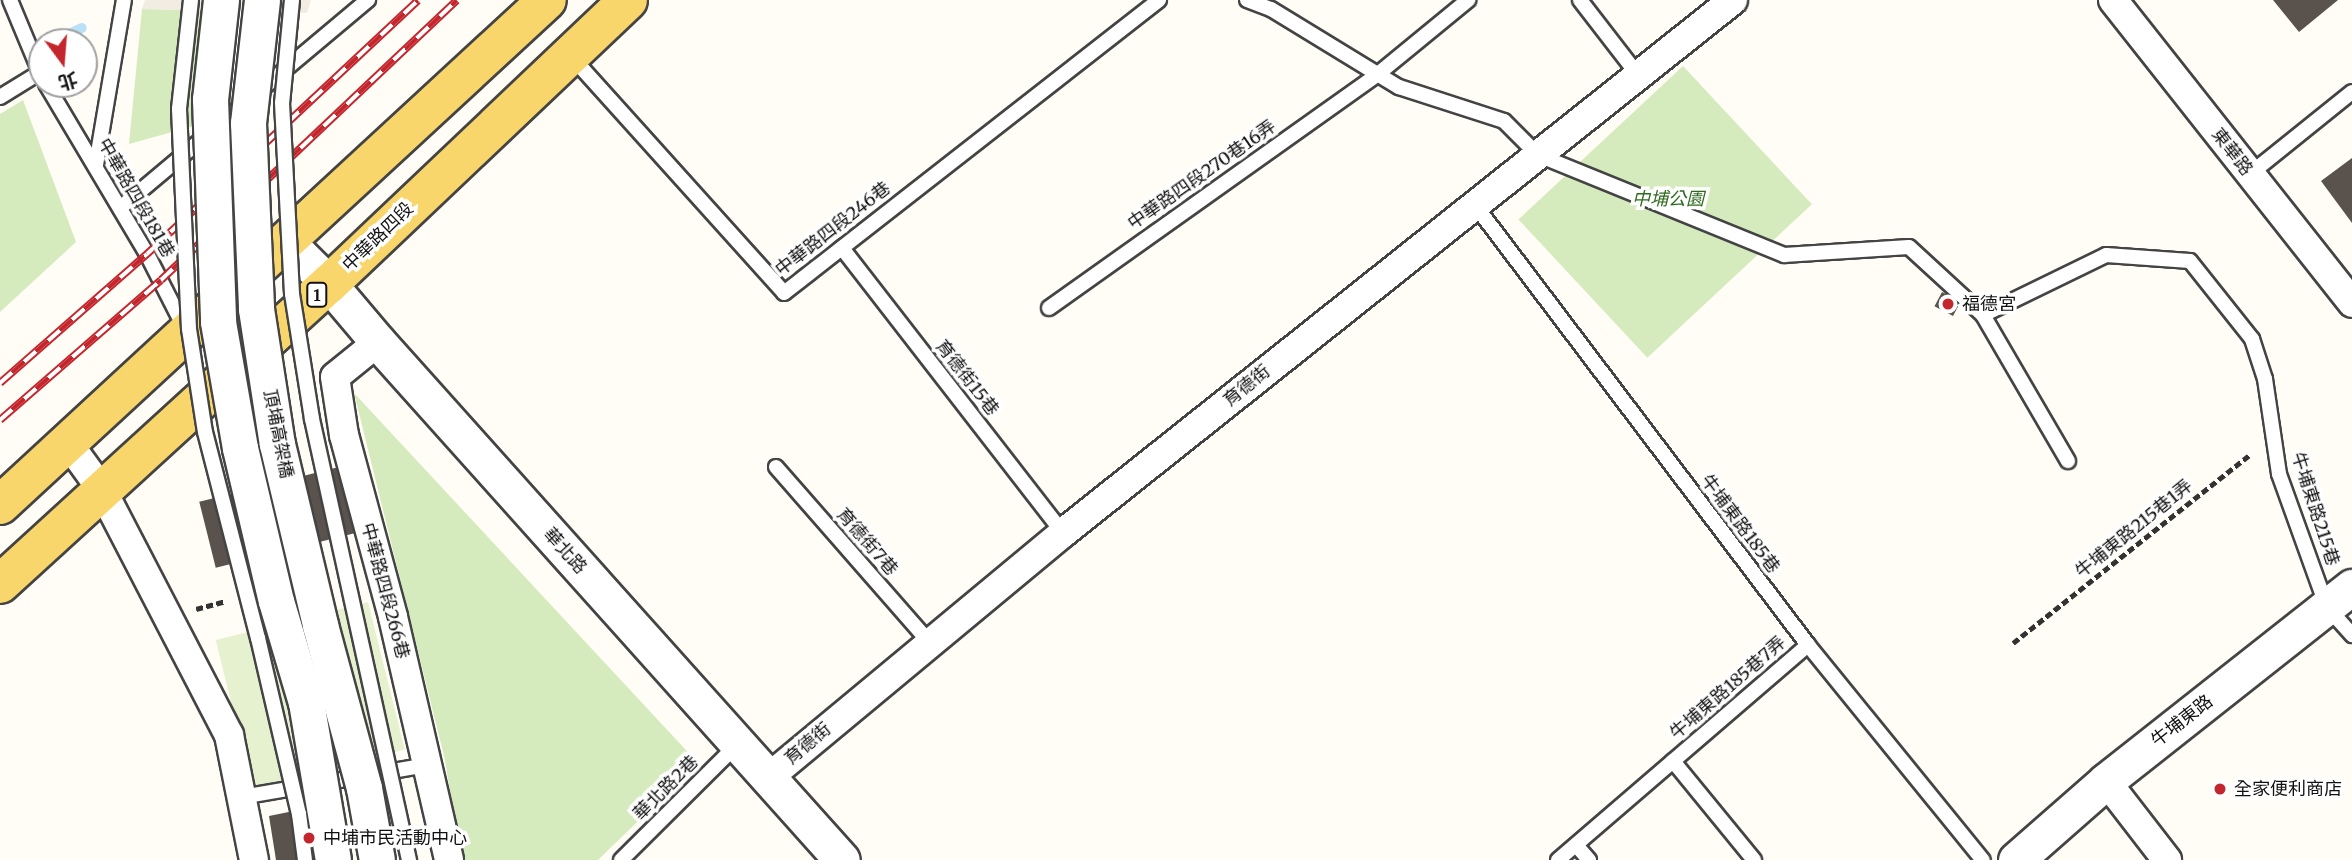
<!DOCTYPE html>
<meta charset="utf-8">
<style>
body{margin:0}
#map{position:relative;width:2352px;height:860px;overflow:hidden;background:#fffdf5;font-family:Merriweather,"Noto Sans TC",serif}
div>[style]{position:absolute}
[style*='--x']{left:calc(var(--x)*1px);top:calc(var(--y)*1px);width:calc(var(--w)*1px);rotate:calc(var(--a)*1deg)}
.green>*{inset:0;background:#d5ebbd;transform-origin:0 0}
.pitch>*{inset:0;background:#e6f2cf;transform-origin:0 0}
.plaza>*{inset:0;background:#f1ede2}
.stream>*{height:10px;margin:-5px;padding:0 5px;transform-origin:5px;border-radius:5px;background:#b9e0f7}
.building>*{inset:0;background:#5a524d;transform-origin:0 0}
.path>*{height:4.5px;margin-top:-2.25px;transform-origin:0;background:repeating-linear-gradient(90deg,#333 0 7px,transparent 0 10.5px)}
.roads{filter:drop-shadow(2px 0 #444) drop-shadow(-2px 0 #444) drop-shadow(0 2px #444) drop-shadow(0 -2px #444)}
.service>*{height:14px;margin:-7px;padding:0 7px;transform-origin:7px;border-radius:7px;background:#fff}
.minor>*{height:28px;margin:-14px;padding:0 14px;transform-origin:14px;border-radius:14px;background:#fff}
.tertiary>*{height:35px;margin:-17.5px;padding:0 17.5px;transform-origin:17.5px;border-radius:17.5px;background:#fff}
.primary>*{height:38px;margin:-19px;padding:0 19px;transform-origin:19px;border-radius:19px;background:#f9d66b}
.rail>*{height:8px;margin-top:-4px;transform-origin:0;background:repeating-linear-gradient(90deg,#fff 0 16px,#c4262e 0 32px);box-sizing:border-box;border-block:2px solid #c4262e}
.bridges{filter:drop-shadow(2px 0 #444) drop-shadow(-2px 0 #444) drop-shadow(0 2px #444) drop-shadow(0 -2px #444)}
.service-bridge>*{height:14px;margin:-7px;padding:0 7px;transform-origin:7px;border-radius:7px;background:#fff}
.tertiary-bridge>*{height:35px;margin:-17.5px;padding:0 17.5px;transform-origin:17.5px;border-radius:17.5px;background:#fff}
.dots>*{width:19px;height:19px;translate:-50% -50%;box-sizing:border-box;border:4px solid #fff;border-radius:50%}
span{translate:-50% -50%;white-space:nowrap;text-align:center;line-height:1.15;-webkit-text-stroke:7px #fff;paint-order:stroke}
.shield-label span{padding:2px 5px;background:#fff;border:2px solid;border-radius:5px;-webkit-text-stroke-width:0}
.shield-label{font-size:16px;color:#111;font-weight:700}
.street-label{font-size:18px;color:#111}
.park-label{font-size:18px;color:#2f6b1f;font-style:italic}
.poi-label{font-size:18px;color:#111}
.left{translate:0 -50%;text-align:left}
.north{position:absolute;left:28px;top:28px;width:70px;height:70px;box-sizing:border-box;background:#fff;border:2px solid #a0a0a0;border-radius:50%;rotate:164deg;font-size:19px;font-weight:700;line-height:28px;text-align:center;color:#111}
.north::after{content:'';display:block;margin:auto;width:24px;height:32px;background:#c4262e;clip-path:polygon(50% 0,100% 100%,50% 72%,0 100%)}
</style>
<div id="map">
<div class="green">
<i style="clip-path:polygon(142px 9px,237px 11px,230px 116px,129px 144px)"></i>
<i style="left:1683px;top:66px;width:189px;height:225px;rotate:47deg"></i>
<i style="clip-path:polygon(23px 100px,76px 242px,0 312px,0 114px)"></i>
<i style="clip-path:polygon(354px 393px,698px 763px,598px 860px,461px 860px,445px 760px)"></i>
</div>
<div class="pitch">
<i style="left:368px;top:602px;width:152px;height:157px;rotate:76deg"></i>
</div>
<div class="plaza">
<i style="clip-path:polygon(145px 0,311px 0,307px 13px,142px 9px)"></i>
</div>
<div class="stream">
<i style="--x:53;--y:42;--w:32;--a:-26"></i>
</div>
<div class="building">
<i style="clip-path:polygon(2273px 0,2338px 0,2299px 32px)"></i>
<i style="clip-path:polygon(2352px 158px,2352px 223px,2321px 181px)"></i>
<i style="left:1942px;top:292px;width:21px;height:16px;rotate:28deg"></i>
<i style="left:339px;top:467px;width:68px;height:144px;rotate:76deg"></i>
<i style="clip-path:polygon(338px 802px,349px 860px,276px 860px,269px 816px)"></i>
</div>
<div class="path">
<i style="--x:196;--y:609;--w:30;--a:-15"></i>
<i style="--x:2013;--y:643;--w:304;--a:-38.5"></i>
</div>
<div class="roads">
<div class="service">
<i style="--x:10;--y:0;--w:83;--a:67.4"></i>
<i style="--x:1247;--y:0;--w:26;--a:21"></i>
<i style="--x:1271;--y:9;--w:150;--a:31.4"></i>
<i style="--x:1399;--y:87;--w:110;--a:17.9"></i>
<i style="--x:1504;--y:121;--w:48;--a:45"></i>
<i style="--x:1538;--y:155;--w:266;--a:22.1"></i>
<i style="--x:1784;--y:255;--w:125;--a:-3.7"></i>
<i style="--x:1909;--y:247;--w:100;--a:42.6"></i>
<i style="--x:1983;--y:315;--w:137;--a:-26"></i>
<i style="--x:2106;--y:255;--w:84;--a:4.1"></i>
<i style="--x:2190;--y:261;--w:100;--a:51.5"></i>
<i style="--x:2252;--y:339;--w:42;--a:72"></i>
<i style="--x:2265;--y:379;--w:96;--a:81.6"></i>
<i style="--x:2279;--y:474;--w:141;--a:70.2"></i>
<i style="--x:2327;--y:607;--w:38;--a:48"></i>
<i style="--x:1580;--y:0;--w:95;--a:52.3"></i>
<i style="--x:570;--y:55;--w:320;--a:48"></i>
<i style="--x:784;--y:293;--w:476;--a:-38"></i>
<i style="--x:46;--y:84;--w:198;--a:59.3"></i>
<i style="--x:147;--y:254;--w:84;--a:63.1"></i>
<i style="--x:0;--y:97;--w:46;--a:-31.6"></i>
<i style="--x:96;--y:165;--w:167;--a:-80.4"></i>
<i style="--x:2250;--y:174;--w:131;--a:-38.8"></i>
<i style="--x:1475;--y:205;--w:552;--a:52.88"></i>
<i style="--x:1808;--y:645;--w:277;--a:50.9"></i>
<i style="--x:120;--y:208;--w:324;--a:-40"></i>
<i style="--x:842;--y:248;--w:361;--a:52.2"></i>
<i style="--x:1049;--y:308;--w:404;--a:-35.4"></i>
<i style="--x:1378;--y:74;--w:117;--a:-39.4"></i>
<i style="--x:1983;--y:315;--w:169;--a:59.8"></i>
<i style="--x:776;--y:467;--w:234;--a:48.8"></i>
<i style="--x:1673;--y:761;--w:128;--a:50.7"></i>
<i style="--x:242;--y:797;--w:189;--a:-9.8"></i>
<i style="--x:1576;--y:845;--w:20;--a:49"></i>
<i style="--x:621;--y:860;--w:165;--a:-44.8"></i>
<i style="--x:1558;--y:860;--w:330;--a:-40.7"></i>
</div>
<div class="minor">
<i style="--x:2113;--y:0;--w:386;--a:51.7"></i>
<i style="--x:378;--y:342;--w:55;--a:140.9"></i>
<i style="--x:335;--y:377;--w:59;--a:81.2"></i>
<i style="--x:344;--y:435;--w:188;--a:74.9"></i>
<i style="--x:393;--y:617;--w:249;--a:77"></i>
<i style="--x:68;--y:443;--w:58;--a:54.1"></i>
<i style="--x:102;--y:490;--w:276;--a:62.6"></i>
<i style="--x:229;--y:735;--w:127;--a:78.7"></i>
<i style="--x:768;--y:778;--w:383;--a:-39.7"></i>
<i style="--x:1063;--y:533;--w:856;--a:-38.5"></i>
<i style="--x:2106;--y:781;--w:100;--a:52.3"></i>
</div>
<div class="tertiary">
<i style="--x:287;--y:242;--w:59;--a:45"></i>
<i style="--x:329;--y:284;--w:76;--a:49.8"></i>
<i style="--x:378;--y:342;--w:695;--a:48.15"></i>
<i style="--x:2016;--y:860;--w:120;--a:-41.3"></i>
<i style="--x:2106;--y:781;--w:313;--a:-38.3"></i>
</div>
<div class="primary">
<i style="--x:0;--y:505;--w:744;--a:-42.71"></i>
<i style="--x:0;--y:584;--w:445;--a:-42.4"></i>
<i style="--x:329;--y:284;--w:412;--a:-43.5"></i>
</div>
</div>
<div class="rail">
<i style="--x:0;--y:383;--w:196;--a:-41.3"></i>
<i style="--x:147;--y:254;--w:371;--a:-43.1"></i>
<i style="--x:0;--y:420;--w:213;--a:-41"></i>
<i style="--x:161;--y:280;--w:407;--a:-43.4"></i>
</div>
<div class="bridges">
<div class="service-bridge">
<i style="--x:191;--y:0;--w:110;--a:96.3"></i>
<i style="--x:179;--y:109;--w:220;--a:87.4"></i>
<i style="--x:189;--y:329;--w:104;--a:81.2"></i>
<i style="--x:205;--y:432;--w:213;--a:75.6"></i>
<i style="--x:258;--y:638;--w:181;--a:76.9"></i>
<i style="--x:299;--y:814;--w:46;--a:82.6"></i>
<i style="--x:292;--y:0;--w:103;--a:95.5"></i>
<i style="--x:282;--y:103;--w:191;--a:87"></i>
<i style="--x:292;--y:294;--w:127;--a:80.9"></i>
<i style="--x:312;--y:419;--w:452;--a:77.6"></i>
</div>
<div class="tertiary-bridge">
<i style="--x:221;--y:0;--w:100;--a:96.3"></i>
<i style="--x:210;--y:99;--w:223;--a:87.9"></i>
<i style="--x:218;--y:322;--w:128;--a:80.1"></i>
<i style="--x:240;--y:448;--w:157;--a:76.8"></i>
<i style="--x:276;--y:601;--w:105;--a:73.5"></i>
<i style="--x:306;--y:702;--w:160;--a:80.3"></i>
<i style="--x:262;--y:0;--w:124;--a:96.5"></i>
<i style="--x:248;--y:123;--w:186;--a:87.5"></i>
<i style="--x:256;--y:309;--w:137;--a:81.2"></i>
<i style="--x:277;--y:444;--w:186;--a:76.6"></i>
<i style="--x:320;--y:625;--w:169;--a:74.9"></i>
<i style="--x:364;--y:788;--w:73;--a:79.8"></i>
</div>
</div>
<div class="dots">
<i style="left:1948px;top:304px;background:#c4262e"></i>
<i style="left:2220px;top:789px;background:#c4262e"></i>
<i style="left:309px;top:838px;background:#c4262e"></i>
</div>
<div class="shield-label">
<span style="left:317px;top:295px">1</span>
</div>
<div class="street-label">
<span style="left:2232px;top:152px;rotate:52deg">東華路</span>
<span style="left:1202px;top:175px;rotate:-35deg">中華路四段270巷16弄</span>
<span style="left:136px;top:198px;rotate:60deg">中華路四段181巷</span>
<span style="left:833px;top:229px;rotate:-38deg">中華路四段246巷</span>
<span style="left:378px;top:237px;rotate:-44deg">中華路四段</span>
<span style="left:967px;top:378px;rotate:52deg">育德街15巷</span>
<span style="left:1247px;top:386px;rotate:-39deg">育德街</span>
<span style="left:278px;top:434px;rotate:79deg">頂埔高架橋</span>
<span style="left:2315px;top:509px;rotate:72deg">牛埔東路215巷</span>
<span style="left:1740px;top:524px;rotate:53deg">牛埔東路185巷</span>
<span style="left:2134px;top:529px;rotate:-39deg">牛埔東路215巷1弄</span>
<span style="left:867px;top:542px;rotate:49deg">育德街7巷</span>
<span style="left:565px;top:551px;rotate:48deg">華北路</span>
<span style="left:385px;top:591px;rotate:75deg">中華路四段266巷</span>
<span style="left:1728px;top:688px;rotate:-41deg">牛埔東路185巷7弄</span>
<span style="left:2182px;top:721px;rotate:-38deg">牛埔東路</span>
<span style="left:808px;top:744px;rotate:-40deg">育德街</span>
<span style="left:666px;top:788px;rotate:-45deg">華北路2巷</span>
</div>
<div class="park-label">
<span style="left:1668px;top:199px">中埔公園</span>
</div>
<div class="poi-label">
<span class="left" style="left:1962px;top:304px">福德宮</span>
<span class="left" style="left:2234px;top:789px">全家便利商店</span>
<span class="left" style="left:323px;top:838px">中埔市民活動中心</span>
</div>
<div class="north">北</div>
</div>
